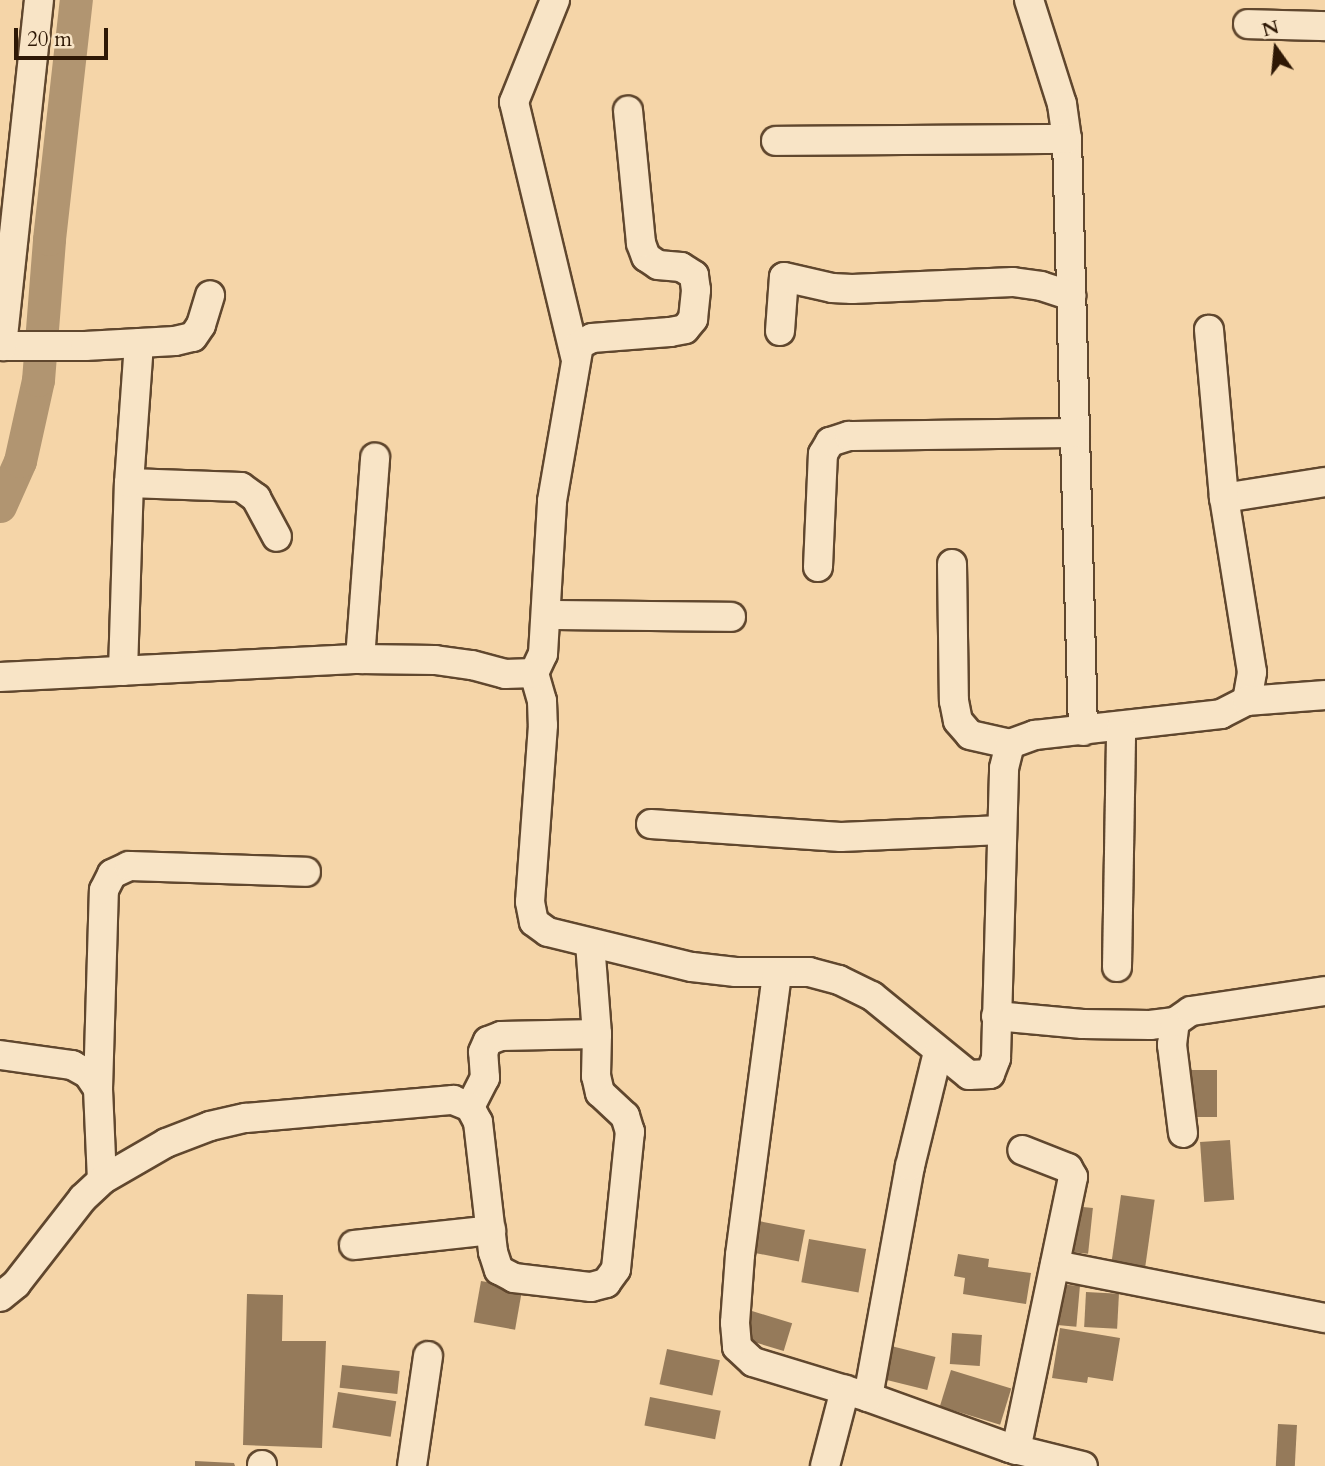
<!DOCTYPE html>
<style>
body{margin:0}
#map{position:relative;width:1325px;height:1466px;overflow:hidden;background:#f5d5a8;font-family:Cardo,serif}
div>[style]{position:absolute}
[style*='--x']{left:calc(var(--x)*1px);top:calc(var(--y)*1px);width:calc(var(--w)*1px);rotate:calc(var(--a)*1deg)}
.canal>*{height:33px;margin:-16.5px;padding:0 16.5px;transform-origin:16.5px;border-radius:16.5px;background:#b19571}
.building>*{inset:0;background:#957a5a;transform-origin:0 0}
.roads{filter:drop-shadow(2px 0 #60472e) drop-shadow(-2px 0 #60472e) drop-shadow(0 2px #60472e) drop-shadow(0 -2px #60472e)}
.street>*{height:28px;margin:-14px;padding:0 14px;transform-origin:14px;border-radius:14px;background:#f8e4c6}
span{translate:-50% -50%;white-space:nowrap;text-align:center;line-height:1.15;-webkit-text-stroke:7px #f8e4c6;paint-order:stroke}
.north{position:absolute;left:1241px;top:14px;width:70px;height:70px;-webkit-text-stroke:5px #f8e4c6;paint-order:stroke;rotate:345deg;font-size:19px;font-weight:700;line-height:28px;text-align:center;color:#2e1805}
.north::after{content:'';display:block;margin:auto;width:24px;height:32px;background:#2e1805;clip-path:polygon(50% 0,100% 100%,50% 72%,0 100%)}
.scale{position:absolute;left:14px;top:28px;width:94px;height:32px;box-sizing:border-box;border:4px solid #2e1805;border-top:0;padding-left:9px;font-size:21px;line-height:24px;white-space:nowrap;color:#2e1805;-webkit-text-stroke:5px #f8e4c6;paint-order:stroke}
</style>
<div id="map">
<div class="canal">
<i style="--x:0;--y:506;--w:49;--a:-66"></i>
<i style="--x:20;--y:461;--w:83;--a:-77.5"></i>
<i style="--x:38;--y:380;--w:141;--a:-85.5"></i>
<i style="--x:49;--y:239;--w:241;--a:-83.6"></i>
</div>
<div class="building">
<i style="left:1185px;top:1070px;width:32px;height:47px"></i>
<i style="left:1230px;top:1140px;width:60px;height:30px;rotate:86deg"></i>
<i style="left:1121px;top:1195px;width:34px;height:75px;rotate:8deg"></i>
<i style="left:1073px;top:1206px;width:20px;height:46px;rotate:6deg"></i>
<i style="left:748px;top:1219px;width:58px;height:32px;rotate:11deg"></i>
<i style="left:809px;top:1239px;width:58px;height:44px;rotate:10deg"></i>
<i style="clip-path:polygon(958px 1254px,989px 1259px,988px 1267px,1031px 1273px,1026px 1304px,963px 1294px,965px 1278px,954px 1276px)"></i>
<i style="left:481px;top:1281px;width:42px;height:42px;rotate:10deg"></i>
<i style="left:1058px;top:1284px;width:22px;height:41px;rotate:5deg"></i>
<i style="left:1086px;top:1292px;width:33px;height:35px;rotate:3deg"></i>
<i style="clip-path:polygon(247px 1294px,283px 1295px,282px 1341px,326px 1341px,322px 1448px,243px 1445px)"></i>
<i style="left:752px;top:1311px;width:42px;height:29px;rotate:17deg"></i>
<i style="clip-path:polygon(1060px 1328px,1120px 1338px,1113px 1381px,1088px 1377px,1087px 1383px,1052px 1378px)"></i>
<i style="left:952px;top:1333px;width:30px;height:31px;rotate:4deg"></i>
<i style="left:887px;top:1345px;width:50px;height:34px;rotate:14deg"></i>
<i style="left:667px;top:1349px;width:54px;height:36px;rotate:12deg"></i>
<i style="left:342px;top:1365px;width:58px;height:23px;rotate:6deg"></i>
<i style="left:951px;top:1370px;width:63px;height:38px;rotate:17deg"></i>
<i style="left:338px;top:1392px;width:59px;height:36px;rotate:9deg"></i>
<i style="left:650px;top:1397px;width:72px;height:29px;rotate:11deg"></i>
<i style="left:1278px;top:1424px;width:19px;height:42px;rotate:3deg"></i>
<i style="clip-path:polygon(195px 1461px,234px 1463px,235px 1466px,195px 1466px)"></i>
</div>
<div class="roads">
<div class="street">
<i style="--x:555;--y:0;--w:110;--a:111.9"></i>
<i style="--x:514;--y:102;--w:262;--a:76.5"></i>
<i style="--x:1029;--y:0;--w:109;--a:72.4"></i>
<i style="--x:1062;--y:104;--w:35;--a:82"></i>
<i style="--x:1067;--y:139;--w:592;--a:88.45"></i>
<i style="--x:1248;--y:24;--w:77;--a:1.5"></i>
<i style="--x:776;--y:141;--w:291;--a:-0.4"></i>
<i style="--x:780;--y:331;--w:54;--a:-85.8"></i>
<i style="--x:784;--y:277;--w:49;--a:12.9"></i>
<i style="--x:832;--y:288;--w:20;--a:3"></i>
<i style="--x:852;--y:289;--w:161;--a:-2.5"></i>
<i style="--x:1013;--y:282;--w:28;--a:8"></i>
<i style="--x:1041;--y:286;--w:32;--a:18"></i>
<i style="--x:0;--y:346;--w:85;--a:0"></i>
<i style="--x:85;--y:346;--w:90;--a:-3.2"></i>
<i style="--x:175;--y:341;--w:18;--a:-13"></i>
<i style="--x:193;--y:337;--w:14;--a:-56"></i>
<i style="--x:201;--y:325;--w:31;--a:-73"></i>
<i style="--x:2;--y:346;--w:348;--a:-83.9"></i>
<i style="--x:129;--y:483;--w:112;--a:2"></i>
<i style="--x:241;--y:487;--w:19;--a:36"></i>
<i style="--x:256;--y:498;--w:44;--a:61.7"></i>
<i style="--x:1224;--y:498;--w:102;--a:-9"></i>
<i style="--x:952;--y:564;--w:137;--a:89.2"></i>
<i style="--x:954;--y:701;--w:20;--a:79"></i>
<i style="--x:958;--y:721;--w:18;--a:49"></i>
<i style="--x:970;--y:735;--w:41;--a:12.7"></i>
<i style="--x:818;--y:567;--w:113;--a:-87.5"></i>
<i style="--x:823;--y:454;--w:14;--a:-60"></i>
<i style="--x:830;--y:442;--w:20;--a:-18"></i>
<i style="--x:849;--y:436;--w:226;--a:-0.8"></i>
<i style="--x:546;--y:615;--w:185;--a:0.6"></i>
<i style="--x:360;--y:659;--w:202;--a:-85.7"></i>
<i style="--x:123;--y:671;--w:188;--a:-88.2"></i>
<i style="--x:129;--y:483;--w:140;--a:-85.9"></i>
<i style="--x:534;--y:673;--w:29;--a:74"></i>
<i style="--x:542;--y:701;--w:24;--a:88"></i>
<i style="--x:543;--y:725;--w:177;--a:94.2"></i>
<i style="--x:530;--y:902;--w:20;--a:79"></i>
<i style="--x:534;--y:922;--w:17;--a:36"></i>
<i style="--x:548;--y:932;--w:148;--a:13.7"></i>
<i style="--x:692;--y:967;--w:44;--a:6.5"></i>
<i style="--x:736;--y:972;--w:73;--a:0"></i>
<i style="--x:809;--y:972;--w:31;--a:15"></i>
<i style="--x:839;--y:980;--w:37;--a:26"></i>
<i style="--x:872;--y:996;--w:125;--a:39.2"></i>
<i style="--x:969;--y:1075;--w:21;--a:-3"></i>
<i style="--x:990;--y:1074;--w:17;--a:-69"></i>
<i style="--x:996;--y:1058;--w:290;--a:-88.4"></i>
<i style="--x:1004;--y:768;--w:25;--a:-76"></i>
<i style="--x:1010;--y:744;--w:27;--a:-20"></i>
<i style="--x:1035;--y:735;--w:187;--a:-6.4"></i>
<i style="--x:1221;--y:714;--w:29;--a:-27"></i>
<i style="--x:1247;--y:701;--w:29;--a:-80"></i>
<i style="--x:1252;--y:672;--w:176;--a:-99.1"></i>
<i style="--x:1224;--y:498;--w:169;--a:-95.1"></i>
<i style="--x:0;--y:677;--w:360;--a:-2.9"></i>
<i style="--x:360;--y:659;--w:75;--a:0.8"></i>
<i style="--x:435;--y:660;--w:37;--a:8"></i>
<i style="--x:472;--y:665;--w:34;--a:15"></i>
<i style="--x:505;--y:674;--w:29;--a:-2"></i>
<i style="--x:534;--y:673;--w:21;--a:-65"></i>
<i style="--x:543;--y:654;--w:153;--a:-86.6"></i>
<i style="--x:552;--y:501;--w:158;--a:-80.2"></i>
<i style="--x:579;--y:345;--w:15;--a:-28"></i>
<i style="--x:592;--y:338;--w:78;--a:-4.4"></i>
<i style="--x:670;--y:332;--w:15;--a:-11"></i>
<i style="--x:685;--y:329;--w:13;--a:-51"></i>
<i style="--x:693;--y:319;--w:29;--a:-84"></i>
<i style="--x:696;--y:290;--w:15;--a:-98"></i>
<i style="--x:694;--y:275;--w:15;--a:-148"></i>
<i style="--x:681;--y:267;--w:23;--a:-175"></i>
<i style="--x:658;--y:265;--w:14;--a:-146"></i>
<i style="--x:646;--y:257;--w:15;--a:-110"></i>
<i style="--x:641;--y:243;--w:133;--a:-95.6"></i>
<i style="--x:1247;--y:701;--w:78;--a:-4.4"></i>
<i style="--x:651;--y:824;--w:190;--a:3.9"></i>
<i style="--x:841;--y:837;--w:161;--a:-2.5"></i>
<i style="--x:1117;--y:967;--w:239;--a:-89"></i>
<i style="--x:777;--y:974;--w:283;--a:97.5"></i>
<i style="--x:740;--y:1255;--w:68;--a:94.2"></i>
<i style="--x:735;--y:1323;--w:24;--a:85"></i>
<i style="--x:737;--y:1347;--w:22;--a:43"></i>
<i style="--x:753;--y:1362;--w:120;--a:16.9"></i>
<i style="--x:868;--y:1397;--w:151;--a:19.8"></i>
<i style="--x:1010;--y:1448;--w:75;--a:13.9"></i>
<i style="--x:996;--y:1016;--w:87;--a:5.3"></i>
<i style="--x:1083;--y:1024;--w:67;--a:0.9"></i>
<i style="--x:1150;--y:1025;--w:25;--a:-7"></i>
<i style="--x:0;--y:1055;--w:73;--a:7.9"></i>
<i style="--x:72;--y:1065;--w:18;--a:29"></i>
<i style="--x:88;--y:1074;--w:18;--a:56"></i>
<i style="--x:98;--y:1089;--w:91;--a:87.5"></i>
<i style="--x:98;--y:1089;--w:199;--a:-88.3"></i>
<i style="--x:104;--y:890;--w:18;--a:-63"></i>
<i style="--x:112;--y:874;--w:19;--a:-25"></i>
<i style="--x:129;--y:866;--w:177;--a:1.9"></i>
<i style="--x:470;--y:1107;--w:33;--a:-63"></i>
<i style="--x:485;--y:1078;--w:26;--a:-94"></i>
<i style="--x:483;--y:1052;--w:12;--a:-66"></i>
<i style="--x:488;--y:1041;--w:14;--a:-21"></i>
<i style="--x:501;--y:1036;--w:96;--a:-1.2"></i>
<i style="--x:1183;--y:1133;--w:89;--a:-97.1"></i>
<i style="--x:1172;--y:1045;--w:23;--a:-83"></i>
<i style="--x:1175;--y:1022;--w:19;--a:-35"></i>
<i style="--x:1191;--y:1011;--w:135;--a:-8.5"></i>
<i style="--x:354;--y:1245;--w:138;--a:-6.2"></i>
<i style="--x:1055;--y:1265;--w:275;--a:11.1"></i>
<i style="--x:0;--y:1297;--w:21;--a:-39"></i>
<i style="--x:16;--y:1284;--w:109;--a:-52.1"></i>
<i style="--x:83;--y:1198;--w:26;--a:-43"></i>
<i style="--x:102;--y:1180;--w:74;--a:-30"></i>
<i style="--x:166;--y:1143;--w:47;--a:-21.1"></i>
<i style="--x:210;--y:1126;--w:37;--a:-13"></i>
<i style="--x:246;--y:1118;--w:208;--a:-5"></i>
<i style="--x:453;--y:1100;--w:18;--a:22"></i>
<i style="--x:470;--y:1107;--w:17;--a:62"></i>
<i style="--x:478;--y:1122;--w:131;--a:83.4"></i>
<i style="--x:493;--y:1252;--w:19;--a:72"></i>
<i style="--x:499;--y:1270;--w:17;--a:28"></i>
<i style="--x:514;--y:1278;--w:78;--a:6.7"></i>
<i style="--x:591;--y:1287;--w:16;--a:-15"></i>
<i style="--x:606;--y:1283;--w:17;--a:-54"></i>
<i style="--x:616;--y:1269;--w:138;--a:-84.2"></i>
<i style="--x:630;--y:1132;--w:17;--a:-107"></i>
<i style="--x:625;--y:1116;--w:34;--a:-137"></i>
<i style="--x:600;--y:1093;--w:17;--a:-103"></i>
<i style="--x:596;--y:1076;--w:42;--a:-88.6"></i>
<i style="--x:597;--y:1034;--w:91;--a:-94.4"></i>
<i style="--x:868;--y:1397;--w:235;--a:-79.7"></i>
<i style="--x:910;--y:1166;--w:117;--a:-76.2"></i>
<i style="--x:1016;--y:1450;--w:279;--a:-78.2"></i>
<i style="--x:1073;--y:1177;--w:10;--a:-119"></i>
<i style="--x:1068;--y:1168;--w:49;--a:-158.6"></i>
<i style="--x:262;--y:1466;--w:1;--a:-90"></i>
<i style="--x:412;--y:1466;--w:111;--a:-81.7"></i>
<i style="--x:825;--y:1466;--w:79;--a:-75.3"></i>
</div>
</div>
<div class="north">N</div>
<div class="scale">20 m</div>
</div>
